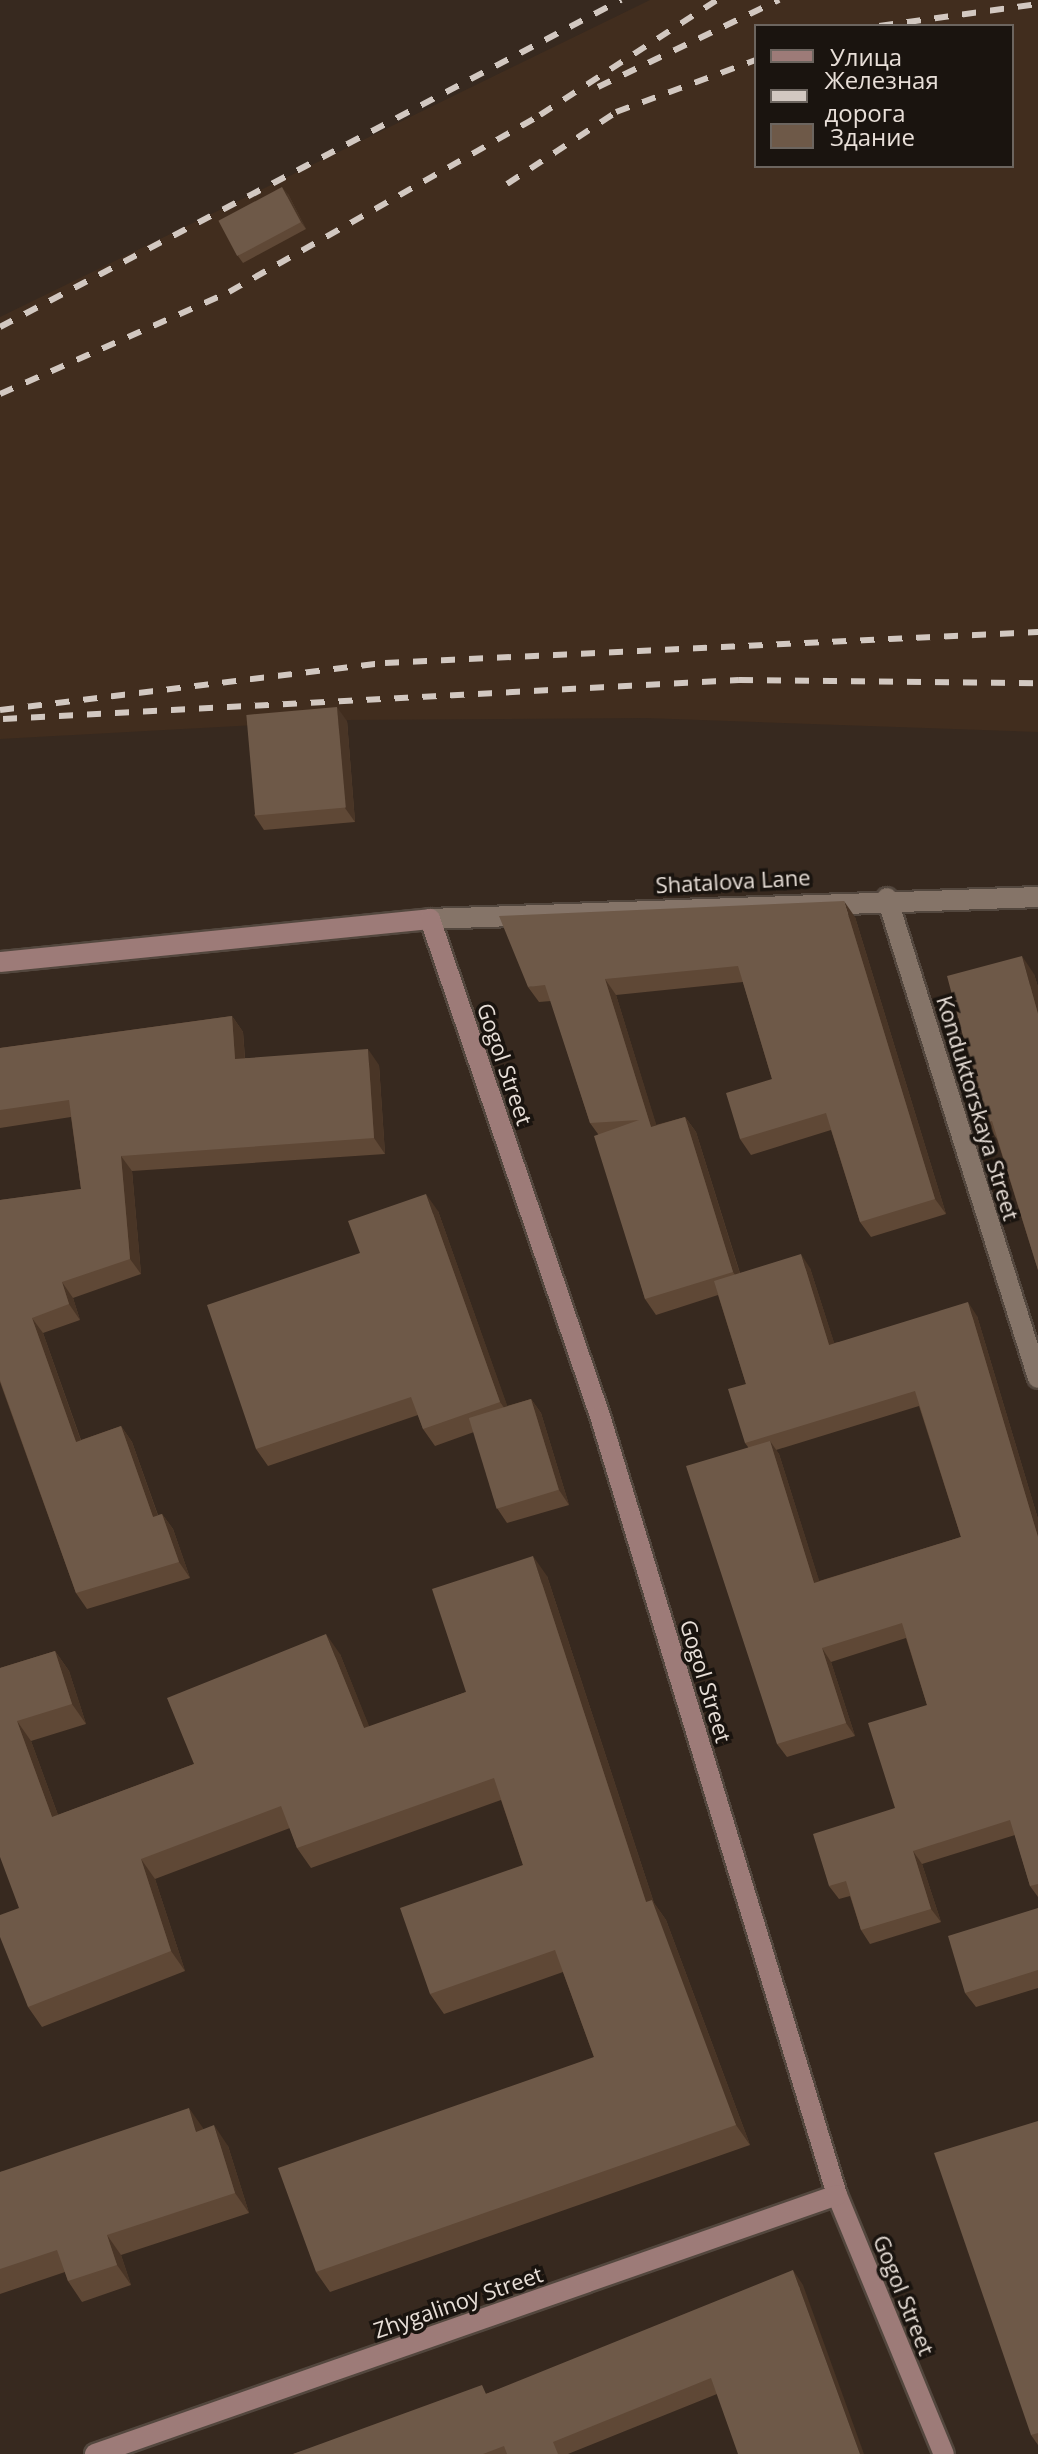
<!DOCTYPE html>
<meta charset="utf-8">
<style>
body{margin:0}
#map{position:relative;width:1038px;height:2454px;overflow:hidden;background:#37291f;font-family:"Open Sans",sans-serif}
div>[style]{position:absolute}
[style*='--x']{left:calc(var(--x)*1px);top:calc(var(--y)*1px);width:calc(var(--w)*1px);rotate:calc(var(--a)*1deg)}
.built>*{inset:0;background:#412d1e}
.roads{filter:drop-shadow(2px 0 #53473e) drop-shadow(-2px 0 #53473e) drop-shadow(0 2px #53473e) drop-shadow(0 -2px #53473e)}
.street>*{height:20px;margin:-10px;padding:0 10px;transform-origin:10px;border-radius:10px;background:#857468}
.secondary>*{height:20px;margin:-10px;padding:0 10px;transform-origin:10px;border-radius:10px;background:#9d7b78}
.rail>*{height:6px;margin-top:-3px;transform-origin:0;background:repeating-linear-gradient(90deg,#d2c8c1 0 14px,transparent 0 28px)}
.wall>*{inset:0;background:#5f4836}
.shaded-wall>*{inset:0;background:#493526}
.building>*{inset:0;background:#6e5948;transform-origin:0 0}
span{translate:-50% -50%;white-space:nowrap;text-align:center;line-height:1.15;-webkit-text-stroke:7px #1a140f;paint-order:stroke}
.street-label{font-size:22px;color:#e8dfd8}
.legend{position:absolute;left:754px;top:24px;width:260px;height:144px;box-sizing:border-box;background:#1a140f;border:2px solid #6c655f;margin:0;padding:10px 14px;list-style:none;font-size:24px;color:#e8dfd8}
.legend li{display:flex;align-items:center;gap:16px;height:40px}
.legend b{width:40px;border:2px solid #6c655f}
</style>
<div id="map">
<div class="built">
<i style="clip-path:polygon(evenodd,650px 0,1038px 0,1038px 732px,645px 718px,346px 720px,0 739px,0 317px,650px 0,756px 26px,1012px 26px,1012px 166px,756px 166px,756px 26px)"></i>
</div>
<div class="roads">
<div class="street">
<i style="--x:887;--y:898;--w:503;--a:72.54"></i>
<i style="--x:430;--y:919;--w:608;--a:-2.07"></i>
</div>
<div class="secondary">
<i style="--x:0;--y:962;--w:432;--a:-5.7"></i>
<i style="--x:430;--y:919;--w:525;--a:71.12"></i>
<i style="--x:600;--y:1416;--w:814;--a:73.08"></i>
<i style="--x:837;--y:2195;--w:280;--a:67.6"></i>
<i style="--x:95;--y:2454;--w:786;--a:-19.24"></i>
</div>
</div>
<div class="rail">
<i style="--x:879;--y:26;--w:161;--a:-7.9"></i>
<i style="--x:598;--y:87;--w:201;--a:-25.7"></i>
<i style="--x:507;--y:184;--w:131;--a:-33.4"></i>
<i style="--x:616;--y:112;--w:149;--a:-20.4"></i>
<i style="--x:0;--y:327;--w:702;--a:-27.77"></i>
<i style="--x:0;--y:394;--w:251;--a:-24"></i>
<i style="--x:229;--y:292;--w:358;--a:-29.6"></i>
<i style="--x:540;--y:115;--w:211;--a:-33"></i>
<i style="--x:0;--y:710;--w:388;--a:-7"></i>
<i style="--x:385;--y:663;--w:654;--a:-2.72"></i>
<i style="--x:3;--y:719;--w:737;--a:-3.03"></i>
<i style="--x:739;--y:680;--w:299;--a:0.6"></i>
</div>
<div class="wall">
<i style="clip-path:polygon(288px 194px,306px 229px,243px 263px,238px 256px)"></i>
<i style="clip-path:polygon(347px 721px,355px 822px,264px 830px,254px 815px)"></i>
<i style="clip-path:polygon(evenodd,855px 917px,946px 1214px,871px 1237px,860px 1222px,831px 1130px,751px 1155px,740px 1139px,772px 1079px,743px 982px,616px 995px,656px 1125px,685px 1117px,696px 1132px,740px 1273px,810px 1268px,834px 1343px,977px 1316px,1038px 1519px,1038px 1897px,1030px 1886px,1015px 1835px,922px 1864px,941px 1922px,870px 1944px,861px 1930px,850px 1896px,839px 1899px,829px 1886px,895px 1808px,927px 1705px,906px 1638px,831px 1662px,855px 1736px,787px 1757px,777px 1744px,748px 1447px,745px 1443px,746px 1384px,718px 1295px,656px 1315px,645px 1299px,598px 1134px,590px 1123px,551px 1001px,539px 1002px,528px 987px,855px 917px,919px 1406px,961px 1537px,819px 1581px,779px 1454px,776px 1450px,919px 1406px)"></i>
<i style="clip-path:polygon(1034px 974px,1038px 987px,1038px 1270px,997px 1139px,986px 1123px)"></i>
<i style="clip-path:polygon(232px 1016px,243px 1032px,245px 1058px,379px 1065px,385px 1154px,132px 1171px,141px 1274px,73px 1298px,80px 1320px,43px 1333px,81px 1440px,121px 1426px,132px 1442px,158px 1515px,162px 1514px,173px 1529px,190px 1578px,87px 1609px,76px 1593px,0 1382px,0 1200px,81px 1189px,71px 1117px,0 1128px,0 1048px)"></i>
<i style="clip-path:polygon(438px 1211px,507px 1406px,531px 1399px,541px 1413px,569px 1505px,507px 1523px,497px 1508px,474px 1432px,435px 1446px,423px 1429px,418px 1415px,268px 1466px,256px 1449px,360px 1253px)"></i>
<i style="clip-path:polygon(547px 1576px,654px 1903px,666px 1920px,750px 2145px,330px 2292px,316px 2272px,594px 2057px,563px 1972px,444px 2014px,430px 1994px,523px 1865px,501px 1800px,311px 1868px,297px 1848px,290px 1828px,155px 1879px,185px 1971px,42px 2027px,28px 2007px,19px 1908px,0 1668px,55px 1651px,69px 1671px,86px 1724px,31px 1741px,58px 1815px,194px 1764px,340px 1654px,369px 1727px,466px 1692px)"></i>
<i style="clip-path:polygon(1038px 1908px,1038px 1988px,976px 2007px,965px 1993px)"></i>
<i style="clip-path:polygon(1038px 2121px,1038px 2445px,1031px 2435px)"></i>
<i style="clip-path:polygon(203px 2129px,228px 2146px,249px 2213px,121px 2255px,131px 2285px,82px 2302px,68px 2281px,65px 2272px,0 2294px,0 2172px)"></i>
<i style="clip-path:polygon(803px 2285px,717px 2394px,568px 2454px,293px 2454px,488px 2393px)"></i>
</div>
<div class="shaded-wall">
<i style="clip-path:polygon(282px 187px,288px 194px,306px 229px,301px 222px)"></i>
<i style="clip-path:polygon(337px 707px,347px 721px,355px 822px,345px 808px)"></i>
<i style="clip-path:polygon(844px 901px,855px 917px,946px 1214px,935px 1199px)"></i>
<i style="clip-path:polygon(1022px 956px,1034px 974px,1038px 987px,1038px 1014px)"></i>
<i style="clip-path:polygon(605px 979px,616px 995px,662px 1143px,651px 1127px)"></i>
<i style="clip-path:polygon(232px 1016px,243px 1032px,246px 1075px,235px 1059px)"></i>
<i style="clip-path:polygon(368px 1049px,379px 1065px,385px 1154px,374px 1138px)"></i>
<i style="clip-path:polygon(685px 1117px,696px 1132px,744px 1287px,733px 1272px)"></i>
<i style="clip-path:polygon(121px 1156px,132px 1171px,141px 1274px,130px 1259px)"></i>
<i style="clip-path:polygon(426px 1194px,438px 1211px,512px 1419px,500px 1402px)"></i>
<i style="clip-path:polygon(801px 1254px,810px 1268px,839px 1358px,829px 1345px)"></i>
<i style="clip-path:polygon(62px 1282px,73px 1298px,80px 1320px,69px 1304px)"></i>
<i style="clip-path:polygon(968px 1302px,977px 1316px,1038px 1519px,1038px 1537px)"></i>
<i style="clip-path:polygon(32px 1318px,43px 1333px,87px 1458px,76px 1442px)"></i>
<i style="clip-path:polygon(531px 1399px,541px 1413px,569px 1505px,559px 1490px)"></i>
<i style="clip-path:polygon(121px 1426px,132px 1442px,164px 1533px,153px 1517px)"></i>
<i style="clip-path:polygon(770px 1441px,779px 1454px,824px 1596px,814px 1583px)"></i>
<i style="clip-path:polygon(162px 1514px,173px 1529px,190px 1578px,179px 1562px)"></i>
<i style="clip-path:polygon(533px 1556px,547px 1576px,654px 1903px,666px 1920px,750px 2145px,736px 2125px,646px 1902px)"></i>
<i style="clip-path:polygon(326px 1634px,340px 1654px,378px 1748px,364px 1728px)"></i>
<i style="clip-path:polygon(822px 1648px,831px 1662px,855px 1736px,846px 1723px)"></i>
<i style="clip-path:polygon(55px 1651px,69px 1671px,86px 1724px,72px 1704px)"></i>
<i style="clip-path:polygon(17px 1721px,31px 1741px,66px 1837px,52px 1817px)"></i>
<i style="clip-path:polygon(913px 1851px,922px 1864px,941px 1922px,931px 1909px)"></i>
<i style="clip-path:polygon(141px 1859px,155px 1879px,185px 1971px,171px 1951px)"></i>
<i style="clip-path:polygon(189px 2108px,203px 2128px,210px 2152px,196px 2132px)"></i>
<i style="clip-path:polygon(214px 2125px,228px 2146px,249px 2213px,235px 2193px)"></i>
<i style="clip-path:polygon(107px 2235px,121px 2255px,131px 2285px,117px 2265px)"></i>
<i style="clip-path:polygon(793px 2270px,803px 2285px,864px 2454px,860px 2454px)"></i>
</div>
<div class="building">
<i style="left:282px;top:187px;width:40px;height:72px;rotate:62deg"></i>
<i style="left:337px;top:707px;width:101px;height:91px;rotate:85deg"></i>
<i style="clip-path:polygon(844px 901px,935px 1199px,860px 1222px,826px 1113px,740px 1139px,726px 1093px,772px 1079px,738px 966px,605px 979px,651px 1127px,685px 1117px,733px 1272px,645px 1299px,594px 1136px,639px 1120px,590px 1123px,545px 985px,528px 987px,499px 916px)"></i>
<i style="clip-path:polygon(1022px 956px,1038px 1014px,1038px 1270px,992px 1121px,986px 1123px,947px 976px)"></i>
<i style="clip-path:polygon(232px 1016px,235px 1059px,368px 1049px,374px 1138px,121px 1156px,130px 1259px,62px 1282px,69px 1304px,32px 1318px,76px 1442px,121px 1426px,153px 1517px,162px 1514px,179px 1562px,76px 1593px,0 1380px,0 1200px,81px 1189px,69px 1100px,0 1110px,0 1048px)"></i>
<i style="clip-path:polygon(426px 1194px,500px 1402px,423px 1429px,411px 1397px,256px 1449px,207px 1305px,360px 1253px,348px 1221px)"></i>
<i style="clip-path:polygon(801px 1254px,829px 1345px,968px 1302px,1038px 1537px,1038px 1884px,1030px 1886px,1010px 1820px,913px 1851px,931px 1909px,861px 1930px,846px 1881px,829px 1886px,813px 1834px,895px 1808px,868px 1723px,927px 1705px,902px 1623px,822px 1648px,846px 1723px,777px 1744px,686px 1466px,770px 1441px,814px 1583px,961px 1537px,915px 1391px,745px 1443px,728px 1389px,746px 1384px,714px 1281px)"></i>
<i style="left:531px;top:1399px;width:95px;height:65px;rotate:73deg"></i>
<i style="clip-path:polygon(533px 1556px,646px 1902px,652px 1900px,736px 2125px,316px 2272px,278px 2168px,594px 2057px,555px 1950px,430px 1994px,400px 1908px,523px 1865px,494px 1778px,297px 1848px,281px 1806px,141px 1859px,171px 1951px,28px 2007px,0 1937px,0 1915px,19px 1908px,0 1857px,0 1668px,55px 1651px,72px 1704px,17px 1721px,52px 1817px,194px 1764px,167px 1698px,326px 1634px,364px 1728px,466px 1692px,432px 1589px)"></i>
<i style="clip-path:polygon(1038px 1908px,1038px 1970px,965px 1993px,948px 1936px)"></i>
<i style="clip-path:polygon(189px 2108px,196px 2132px,214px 2125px,235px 2193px,107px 2235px,117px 2265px,68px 2281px,57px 2250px,0 2269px,0 2172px)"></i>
<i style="clip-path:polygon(1038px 2121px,1038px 2433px,1031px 2435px,934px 2153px)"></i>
<i style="clip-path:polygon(793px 2270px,860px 2454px,738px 2454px,711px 2378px,553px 2442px,558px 2454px,507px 2454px,504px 2446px,483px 2454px,293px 2454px,482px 2385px,486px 2394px)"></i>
</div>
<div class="street-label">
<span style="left:733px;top:881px;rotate:-3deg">Shatalova Lane</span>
<span style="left:505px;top:1064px;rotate:71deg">Gogol Street</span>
<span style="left:978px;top:1108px;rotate:73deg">Konduktorskaya Street</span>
<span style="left:706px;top:1681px;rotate:73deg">Gogol Street</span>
<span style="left:904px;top:2295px;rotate:68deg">Gogol Street</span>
<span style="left:458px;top:2302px;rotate:-19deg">Zhygalinoy Street</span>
</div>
<ul class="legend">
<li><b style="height:10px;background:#9d7b78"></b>Улица</li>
<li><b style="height:10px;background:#d2c8c1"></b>Железная дорога</li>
<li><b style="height:22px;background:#6e5948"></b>Здание</li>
</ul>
</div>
